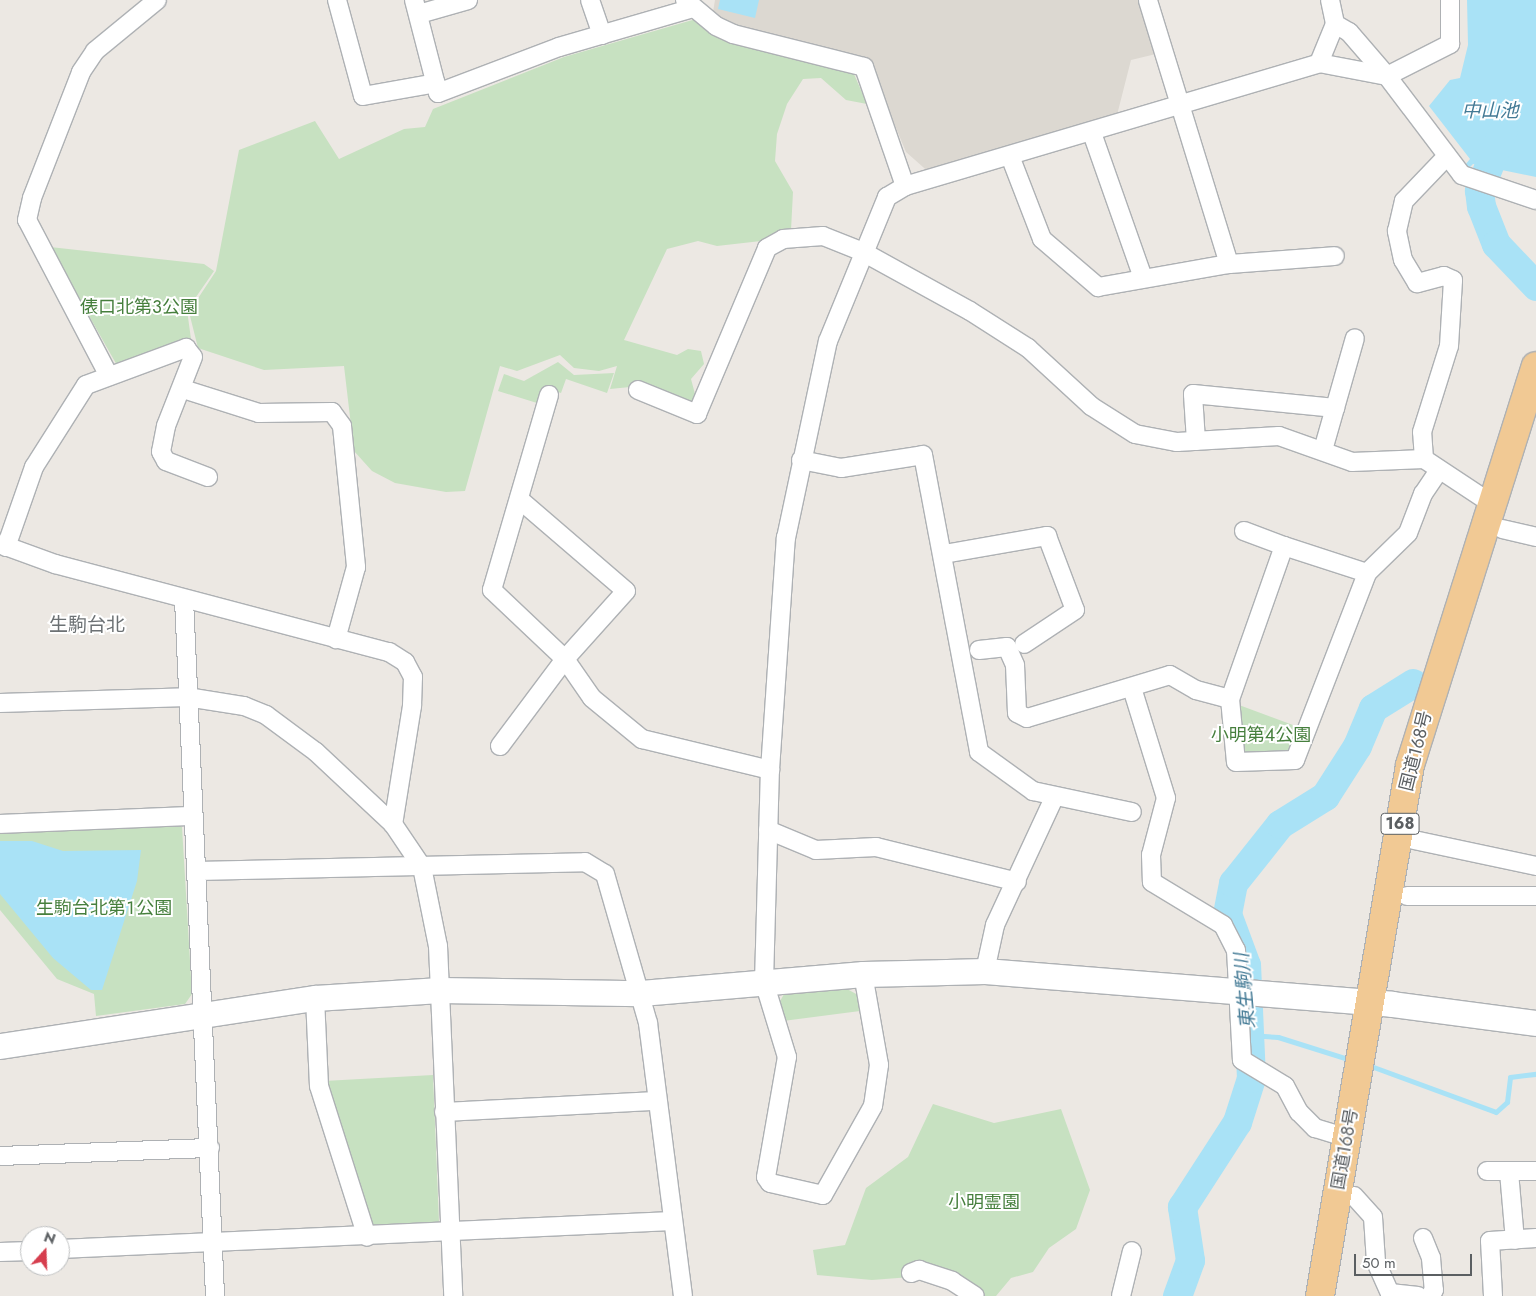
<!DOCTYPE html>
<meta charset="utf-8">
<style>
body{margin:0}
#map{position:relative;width:1536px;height:1296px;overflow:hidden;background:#ece8e3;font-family:Jost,"Noto Sans JP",sans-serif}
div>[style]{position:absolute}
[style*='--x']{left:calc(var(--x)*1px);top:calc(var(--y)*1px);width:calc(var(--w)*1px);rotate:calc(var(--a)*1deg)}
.education>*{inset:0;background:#dcd8d1}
.green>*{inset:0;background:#c7e1c1}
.water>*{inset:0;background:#a9e2f6}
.stream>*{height:5px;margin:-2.5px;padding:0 2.5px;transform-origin:2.5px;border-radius:2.5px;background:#a9e2f6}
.river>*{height:29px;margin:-14.5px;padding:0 14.5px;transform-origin:14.5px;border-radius:14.5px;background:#a9e2f6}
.roads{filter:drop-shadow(1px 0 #aeb1b4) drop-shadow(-1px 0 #aeb1b4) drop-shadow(0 1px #aeb1b4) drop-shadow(0 -1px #aeb1b4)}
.street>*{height:18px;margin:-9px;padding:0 9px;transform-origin:9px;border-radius:9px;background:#fff}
.secondary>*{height:25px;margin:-12.5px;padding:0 12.5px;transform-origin:12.5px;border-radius:12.5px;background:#fff}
.highway>*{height:28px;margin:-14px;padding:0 14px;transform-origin:14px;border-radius:14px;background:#f1c994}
span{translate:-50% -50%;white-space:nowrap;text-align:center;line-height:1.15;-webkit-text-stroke:4px #fff;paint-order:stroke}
.shield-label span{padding:1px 4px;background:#fff;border:1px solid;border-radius:4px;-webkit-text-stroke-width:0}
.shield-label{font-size:16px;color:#5b5f62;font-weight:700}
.park-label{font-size:18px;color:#467f3d}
.street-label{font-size:18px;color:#5b5f62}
.water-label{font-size:19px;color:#437a95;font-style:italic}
.neighbourhood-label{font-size:19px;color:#6c7174}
.north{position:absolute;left:20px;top:1226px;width:50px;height:50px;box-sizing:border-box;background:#fff;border:1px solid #bdbfc0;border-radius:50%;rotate:20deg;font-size:14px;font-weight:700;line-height:20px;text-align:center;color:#5b5f62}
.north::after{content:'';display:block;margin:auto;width:18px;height:22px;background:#d63e4e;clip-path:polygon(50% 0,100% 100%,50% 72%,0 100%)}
.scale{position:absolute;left:1354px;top:1254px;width:118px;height:22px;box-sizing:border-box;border:2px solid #5b5f62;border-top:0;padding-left:6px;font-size:15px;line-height:18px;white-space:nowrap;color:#5b5f62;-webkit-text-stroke:4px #fff;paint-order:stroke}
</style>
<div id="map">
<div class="education">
<i style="clip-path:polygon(715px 0,1140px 0,1156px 54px,1131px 60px,1117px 115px,932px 175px,906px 152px,871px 68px,729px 24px,713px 12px)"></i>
</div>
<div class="green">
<i style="clip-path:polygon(696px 19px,719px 37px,841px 65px,854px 74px,867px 104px,846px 100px,821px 78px,803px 79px,787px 104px,777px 134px,775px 161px,793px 192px,791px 230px,761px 241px,717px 246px,698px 241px,667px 249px,624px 340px,677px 355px,688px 349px,701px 351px,704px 364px,691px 379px,695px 394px,692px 407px,640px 386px,610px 389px,617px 366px,599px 371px,574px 368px,560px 355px,517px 371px,500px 366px,465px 491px,446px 492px,395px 483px,372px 471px,354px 451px,344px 366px,264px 370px,198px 348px,189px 312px,216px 271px,239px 150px,315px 121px,339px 159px,404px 129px,425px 127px,433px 109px,564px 57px)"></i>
<i style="clip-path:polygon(50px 247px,204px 264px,214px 271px,187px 310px,191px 339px,118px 367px)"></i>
<i style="clip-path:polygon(558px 362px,574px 375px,614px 373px,607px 393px,566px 379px,561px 393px,543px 387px,537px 403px,498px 391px,504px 374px,524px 381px)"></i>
<i style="clip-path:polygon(1239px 705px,1301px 728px,1291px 751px,1242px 752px)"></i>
<i style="clip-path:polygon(176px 823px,182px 827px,192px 994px,185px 1004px,96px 1016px,94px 994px,57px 979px,0 910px,0 831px)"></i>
<i style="clip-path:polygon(847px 989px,858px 995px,860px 1011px,783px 1021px,778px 1005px,784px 994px)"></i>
<i style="clip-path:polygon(433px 1075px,439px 1222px,435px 1228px,372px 1226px,324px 1081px)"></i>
<i style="clip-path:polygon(933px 1104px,994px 1123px,1061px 1109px,1090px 1190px,1076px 1229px,1049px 1248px,1033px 1272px,1011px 1278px,996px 1296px,985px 1296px,950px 1274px,872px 1280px,817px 1275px,813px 1250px,845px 1245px,866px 1188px,908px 1157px)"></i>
</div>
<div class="water">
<i style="clip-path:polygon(720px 0,759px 0,755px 18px,718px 9px)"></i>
<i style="clip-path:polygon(1467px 0,1536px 0,1536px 177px,1473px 164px,1468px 169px,1465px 165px,1470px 159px,1429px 106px,1450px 80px,1460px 78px,1468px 45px)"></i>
<i style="clip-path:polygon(0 841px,32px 841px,63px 851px,141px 850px,137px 881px,102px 990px,91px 990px,53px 958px,0 894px)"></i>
</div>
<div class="stream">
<i style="--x:1249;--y:1035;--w:29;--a:4"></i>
<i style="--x:1278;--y:1037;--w:77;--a:17.5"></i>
<i style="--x:1368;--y:1065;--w:136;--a:20.2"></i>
<i style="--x:1496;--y:1112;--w:15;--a:-42"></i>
<i style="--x:1507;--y:1102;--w:25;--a:-83"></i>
<i style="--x:1510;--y:1077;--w:26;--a:-7"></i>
</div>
<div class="river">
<i style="--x:1503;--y:130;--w:65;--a:111.8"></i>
<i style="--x:1479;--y:190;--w:16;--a:83"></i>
<i style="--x:1481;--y:206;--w:41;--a:68.5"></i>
<i style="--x:1496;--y:244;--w:58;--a:46.4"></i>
<i style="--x:1177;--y:1296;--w:38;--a:-70"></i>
<i style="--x:1190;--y:1260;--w:54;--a:-98.6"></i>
<i style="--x:1182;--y:1207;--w:101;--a:-57.1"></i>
<i style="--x:1237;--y:1122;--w:46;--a:-72.3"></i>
<i style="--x:1251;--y:1078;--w:113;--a:-92.5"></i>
<i style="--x:1246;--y:965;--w:54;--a:-110.4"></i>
<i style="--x:1227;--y:914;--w:32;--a:-79"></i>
<i style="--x:1233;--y:883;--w:75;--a:-51.5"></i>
<i style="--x:1280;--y:824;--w:53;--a:-31.9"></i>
<i style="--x:1325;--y:796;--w:59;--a:-57.4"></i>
<i style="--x:1357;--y:746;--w:41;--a:-67.2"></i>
<i style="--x:1373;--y:708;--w:47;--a:-32"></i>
</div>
<div class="roads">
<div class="street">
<i style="--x:337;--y:0;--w:99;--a:74.8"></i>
<i style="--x:363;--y:96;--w:74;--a:-10.1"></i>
<i style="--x:414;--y:0;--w:96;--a:75.5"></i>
<i style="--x:438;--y:93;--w:129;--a:-20.8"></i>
<i style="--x:559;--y:47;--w:140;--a:-16.2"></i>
<i style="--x:590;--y:0;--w:37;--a:71"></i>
<i style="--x:685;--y:0;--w:40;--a:40"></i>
<i style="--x:716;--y:26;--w:19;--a:25"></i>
<i style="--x:733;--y:34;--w:135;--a:14.1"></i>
<i style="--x:864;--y:67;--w:126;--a:71"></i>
<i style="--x:1330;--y:0;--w:25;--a:78"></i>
<i style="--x:1335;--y:24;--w:16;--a:30"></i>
<i style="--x:1349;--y:32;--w:58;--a:49.2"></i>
<i style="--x:1387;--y:76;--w:71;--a:-26.9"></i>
<i style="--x:1450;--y:44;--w:44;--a:-90"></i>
<i style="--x:419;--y:14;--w:51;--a:-15.9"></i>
<i style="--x:1319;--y:63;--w:42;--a:-67.7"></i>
<i style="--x:1092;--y:133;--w:154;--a:70.6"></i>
<i style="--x:1010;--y:156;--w:89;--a:68.9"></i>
<i style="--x:1042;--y:239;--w:74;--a:40.6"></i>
<i style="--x:1098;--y:287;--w:133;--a:-10"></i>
<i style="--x:1229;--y:264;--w:276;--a:-107.1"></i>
<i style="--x:1229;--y:264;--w:106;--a:-4.3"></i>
<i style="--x:109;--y:376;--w:176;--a:-117.7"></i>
<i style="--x:27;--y:220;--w:23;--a:-77"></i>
<i style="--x:32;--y:198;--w:135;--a:-68.7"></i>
<i style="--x:81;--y:72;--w:25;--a:-56"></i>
<i style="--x:95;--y:51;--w:80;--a:-39.4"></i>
<i style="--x:183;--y:389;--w:80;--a:17.5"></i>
<i style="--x:259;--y:413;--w:73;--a:-0.8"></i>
<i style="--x:332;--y:412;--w:17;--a:54"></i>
<i style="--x:342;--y:426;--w:142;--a:84.3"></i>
<i style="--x:356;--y:567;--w:75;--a:105.5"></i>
<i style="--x:638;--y:390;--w:64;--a:22.1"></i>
<i style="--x:697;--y:414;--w:180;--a:-67.1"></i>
<i style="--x:767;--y:248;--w:18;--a:-29"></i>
<i style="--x:783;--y:239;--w:40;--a:-4.3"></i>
<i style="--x:823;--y:236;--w:43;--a:21.8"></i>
<i style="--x:863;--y:252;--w:122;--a:28.9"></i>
<i style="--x:970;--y:311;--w:69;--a:32.5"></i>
<i style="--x:1028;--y:348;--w:86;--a:42.6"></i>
<i style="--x:1091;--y:406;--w:52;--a:32.5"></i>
<i style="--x:1135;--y:434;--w:43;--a:10.8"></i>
<i style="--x:1177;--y:442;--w:102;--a:-3.4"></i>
<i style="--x:1279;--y:436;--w:77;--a:19.6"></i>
<i style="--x:1352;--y:462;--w:72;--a:-2.4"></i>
<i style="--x:1424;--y:459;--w:82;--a:33.5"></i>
<i style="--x:549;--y:395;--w:203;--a:106.3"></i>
<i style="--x:492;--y:590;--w:100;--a:43.4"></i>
<i style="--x:565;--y:659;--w:47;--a:55.3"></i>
<i style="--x:592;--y:698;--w:65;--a:39.4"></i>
<i style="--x:642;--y:739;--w:132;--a:13.6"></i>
<i style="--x:1196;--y:441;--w:47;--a:-93.7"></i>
<i style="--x:1193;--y:394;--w:143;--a:5.6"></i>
<i style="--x:1323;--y:450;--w:116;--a:-74.1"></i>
<i style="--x:1424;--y:459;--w:27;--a:-94"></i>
<i style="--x:1422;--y:432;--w:90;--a:-72.6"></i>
<i style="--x:1449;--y:346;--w:66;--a:-86.5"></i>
<i style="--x:1453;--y:280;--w:10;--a:-156"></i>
<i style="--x:1444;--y:276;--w:28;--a:165"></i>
<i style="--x:1417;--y:283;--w:27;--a:-121"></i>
<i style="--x:1403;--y:260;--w:30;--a:-102"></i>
<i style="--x:1397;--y:231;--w:31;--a:-77"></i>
<i style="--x:1404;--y:201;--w:62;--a:-46.3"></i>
<i style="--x:801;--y:460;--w:41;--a:11.3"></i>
<i style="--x:841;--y:468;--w:83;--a:-9"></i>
<i style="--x:923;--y:455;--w:302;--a:79.3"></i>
<i style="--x:979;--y:752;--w:67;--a:35.8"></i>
<i style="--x:1033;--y:791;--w:101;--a:12"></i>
<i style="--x:1502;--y:529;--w:35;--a:13"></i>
<i style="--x:1244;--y:531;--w:43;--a:20.6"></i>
<i style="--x:0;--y:544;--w:59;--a:20"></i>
<i style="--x:55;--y:564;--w:345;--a:14.8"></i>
<i style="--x:389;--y:652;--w:19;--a:32"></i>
<i style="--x:405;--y:662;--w:17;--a:62"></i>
<i style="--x:413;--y:677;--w:29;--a:92"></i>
<i style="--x:412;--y:706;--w:120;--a:99.1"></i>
<i style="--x:6;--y:547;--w:85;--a:-70.7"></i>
<i style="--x:34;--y:467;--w:97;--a:-57.6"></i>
<i style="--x:86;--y:385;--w:107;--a:-20.3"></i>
<i style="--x:186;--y:348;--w:11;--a:52"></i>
<i style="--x:193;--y:357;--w:74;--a:111.4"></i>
<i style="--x:166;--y:426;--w:26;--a:101"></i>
<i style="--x:161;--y:452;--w:10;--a:61"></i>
<i style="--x:166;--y:461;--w:45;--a:20.9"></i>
<i style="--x:944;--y:554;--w:105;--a:-9.9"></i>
<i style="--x:1047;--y:536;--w:79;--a:69.3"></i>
<i style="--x:1075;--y:610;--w:61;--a:146.3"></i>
<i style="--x:1367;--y:573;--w:87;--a:-162"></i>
<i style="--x:1284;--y:546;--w:162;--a:109.4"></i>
<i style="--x:1230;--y:699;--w:63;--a:84.6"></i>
<i style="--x:1236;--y:762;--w:59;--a:-1.9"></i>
<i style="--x:1295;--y:760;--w:200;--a:-68.9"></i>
<i style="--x:1367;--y:573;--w:57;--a:-44.3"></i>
<i style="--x:1408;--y:533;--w:42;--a:-69"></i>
<i style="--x:1423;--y:494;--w:27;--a:-56"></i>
<i style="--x:184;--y:599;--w:698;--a:87.45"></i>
<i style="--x:979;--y:650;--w:28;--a:-6"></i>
<i style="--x:1007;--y:647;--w:20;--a:66"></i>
<i style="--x:1015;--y:665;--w:48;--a:87.6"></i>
<i style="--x:1017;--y:713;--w:11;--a:27"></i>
<i style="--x:1027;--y:718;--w:149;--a:-16.7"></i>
<i style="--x:1170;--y:675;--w:30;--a:30"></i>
<i style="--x:1196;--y:690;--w:35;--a:15"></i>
<i style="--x:1132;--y:688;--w:115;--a:72.8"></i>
<i style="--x:1166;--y:798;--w:59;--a:104.7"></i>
<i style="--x:1151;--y:855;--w:27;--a:88"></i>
<i style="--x:1152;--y:882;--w:83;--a:31.2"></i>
<i style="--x:1223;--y:925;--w:28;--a:63"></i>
<i style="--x:1236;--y:950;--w:110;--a:86.9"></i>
<i style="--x:1242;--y:1060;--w:50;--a:31.2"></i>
<i style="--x:1285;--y:1086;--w:30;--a:62"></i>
<i style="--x:1299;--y:1112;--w:23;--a:45"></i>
<i style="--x:1315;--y:1128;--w:34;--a:17"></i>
<i style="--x:0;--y:703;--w:187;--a:-1.8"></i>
<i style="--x:187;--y:697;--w:58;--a:9"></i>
<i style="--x:244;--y:706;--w:24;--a:22"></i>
<i style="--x:266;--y:715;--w:62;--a:36.5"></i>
<i style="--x:316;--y:752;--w:105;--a:43.1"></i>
<i style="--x:393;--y:824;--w:52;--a:56"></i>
<i style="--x:422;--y:867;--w:81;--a:78.6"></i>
<i style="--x:438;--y:946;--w:350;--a:87.5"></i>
<i style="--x:500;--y:746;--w:109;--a:-53.2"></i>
<i style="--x:565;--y:659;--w:91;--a:-48.1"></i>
<i style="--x:626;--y:591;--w:141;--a:-139.3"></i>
<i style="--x:0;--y:824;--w:192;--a:-2.4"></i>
<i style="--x:768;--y:830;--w:52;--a:22.6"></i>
<i style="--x:816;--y:850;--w:60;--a:-2.9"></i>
<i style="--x:876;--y:847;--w:145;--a:13.9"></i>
<i style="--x:1414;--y:840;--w:125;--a:12"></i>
<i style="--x:197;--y:871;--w:388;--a:-1.3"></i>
<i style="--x:585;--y:862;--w:23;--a:31"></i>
<i style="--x:605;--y:874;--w:155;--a:73.9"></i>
<i style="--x:648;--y:1023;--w:275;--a:82.7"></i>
<i style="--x:1407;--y:896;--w:129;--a:0"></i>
<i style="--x:985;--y:971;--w:47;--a:-77.7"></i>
<i style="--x:995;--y:925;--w:140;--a:-65.1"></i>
<i style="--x:863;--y:974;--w:92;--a:80"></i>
<i style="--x:879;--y:1065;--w:41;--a:98.3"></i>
<i style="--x:873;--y:1106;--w:102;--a:119.3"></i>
<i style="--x:823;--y:1195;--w:54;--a:-167.2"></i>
<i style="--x:770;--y:1183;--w:7;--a:-124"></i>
<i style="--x:766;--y:1177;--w:122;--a:-80.1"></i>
<i style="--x:787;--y:1057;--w:78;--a:-107"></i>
<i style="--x:764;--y:982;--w:212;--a:-88.4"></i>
<i style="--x:770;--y:770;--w:233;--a:-86.1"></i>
<i style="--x:786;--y:538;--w:201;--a:-78"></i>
<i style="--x:828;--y:341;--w:156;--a:-67.7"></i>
<i style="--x:887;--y:197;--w:21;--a:-31"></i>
<i style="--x:905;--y:186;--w:432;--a:-16.5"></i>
<i style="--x:1319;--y:63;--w:69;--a:10.8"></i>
<i style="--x:1387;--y:76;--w:124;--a:52.9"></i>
<i style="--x:1462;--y:175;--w:78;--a:18.7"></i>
<i style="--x:315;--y:998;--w:88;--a:87.4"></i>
<i style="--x:319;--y:1086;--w:158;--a:72.4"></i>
<i style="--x:444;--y:1112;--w:213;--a:-3"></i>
<i style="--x:0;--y:1156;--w:210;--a:-2.2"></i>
<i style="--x:1487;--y:1171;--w:49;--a:0"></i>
<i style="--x:1509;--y:1172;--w:68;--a:85"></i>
<i style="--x:1354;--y:1196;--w:28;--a:48"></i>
<i style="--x:1373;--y:1217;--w:45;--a:86.2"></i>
<i style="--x:1376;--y:1262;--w:34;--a:66"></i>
<i style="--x:1390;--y:1293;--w:28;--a:6"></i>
<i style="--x:1423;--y:1238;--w:22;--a:68"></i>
<i style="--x:1431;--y:1258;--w:32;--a:85"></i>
<i style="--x:1434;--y:1290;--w:7;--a:124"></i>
<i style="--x:60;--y:1249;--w:613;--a:-2.62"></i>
<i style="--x:0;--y:1252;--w:30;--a:-2"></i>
<i style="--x:911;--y:1273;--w:9;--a:-21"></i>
<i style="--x:919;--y:1270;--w:35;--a:18"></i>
<i style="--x:952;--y:1281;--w:27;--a:33"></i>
<i style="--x:1121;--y:1296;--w:46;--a:-76.3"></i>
<i style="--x:1493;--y:1296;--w:55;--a:-93.1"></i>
<i style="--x:1490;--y:1241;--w:46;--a:-3.7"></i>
</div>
<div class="secondary">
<i style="--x:0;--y:1046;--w:319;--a:-8.7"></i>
<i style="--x:315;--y:998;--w:125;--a:-3.7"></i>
<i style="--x:440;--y:990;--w:201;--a:0.9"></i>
<i style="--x:641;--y:993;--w:223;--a:-4.9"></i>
<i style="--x:863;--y:974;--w:122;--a:-1.4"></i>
<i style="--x:985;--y:971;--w:408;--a:4.6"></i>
<i style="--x:1392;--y:1004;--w:145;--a:7.5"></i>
</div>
<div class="highway">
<i style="--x:1320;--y:1296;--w:539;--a:-80.38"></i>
<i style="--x:1410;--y:765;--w:418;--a:-72.5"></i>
</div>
</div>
<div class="shield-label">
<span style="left:1400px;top:824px">168</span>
</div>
<div class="park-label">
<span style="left:139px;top:307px">俵口北第3公園</span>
<span style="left:1261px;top:735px">小明第4公園</span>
<span style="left:104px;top:908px">生駒台北第１公園</span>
<span style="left:984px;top:1202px">小明霊園</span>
</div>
<div class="street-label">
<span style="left:1416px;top:751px;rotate:-76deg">国道168号</span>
<span style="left:1345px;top:1149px;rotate:-80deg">国道168号</span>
</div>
<div class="water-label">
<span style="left:1490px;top:111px">中山池</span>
<span style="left:1245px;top:991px;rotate:-95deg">東生駒川</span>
</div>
<div class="neighbourhood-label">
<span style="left:87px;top:625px">生駒台北</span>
</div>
<div class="north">N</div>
<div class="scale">50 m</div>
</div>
